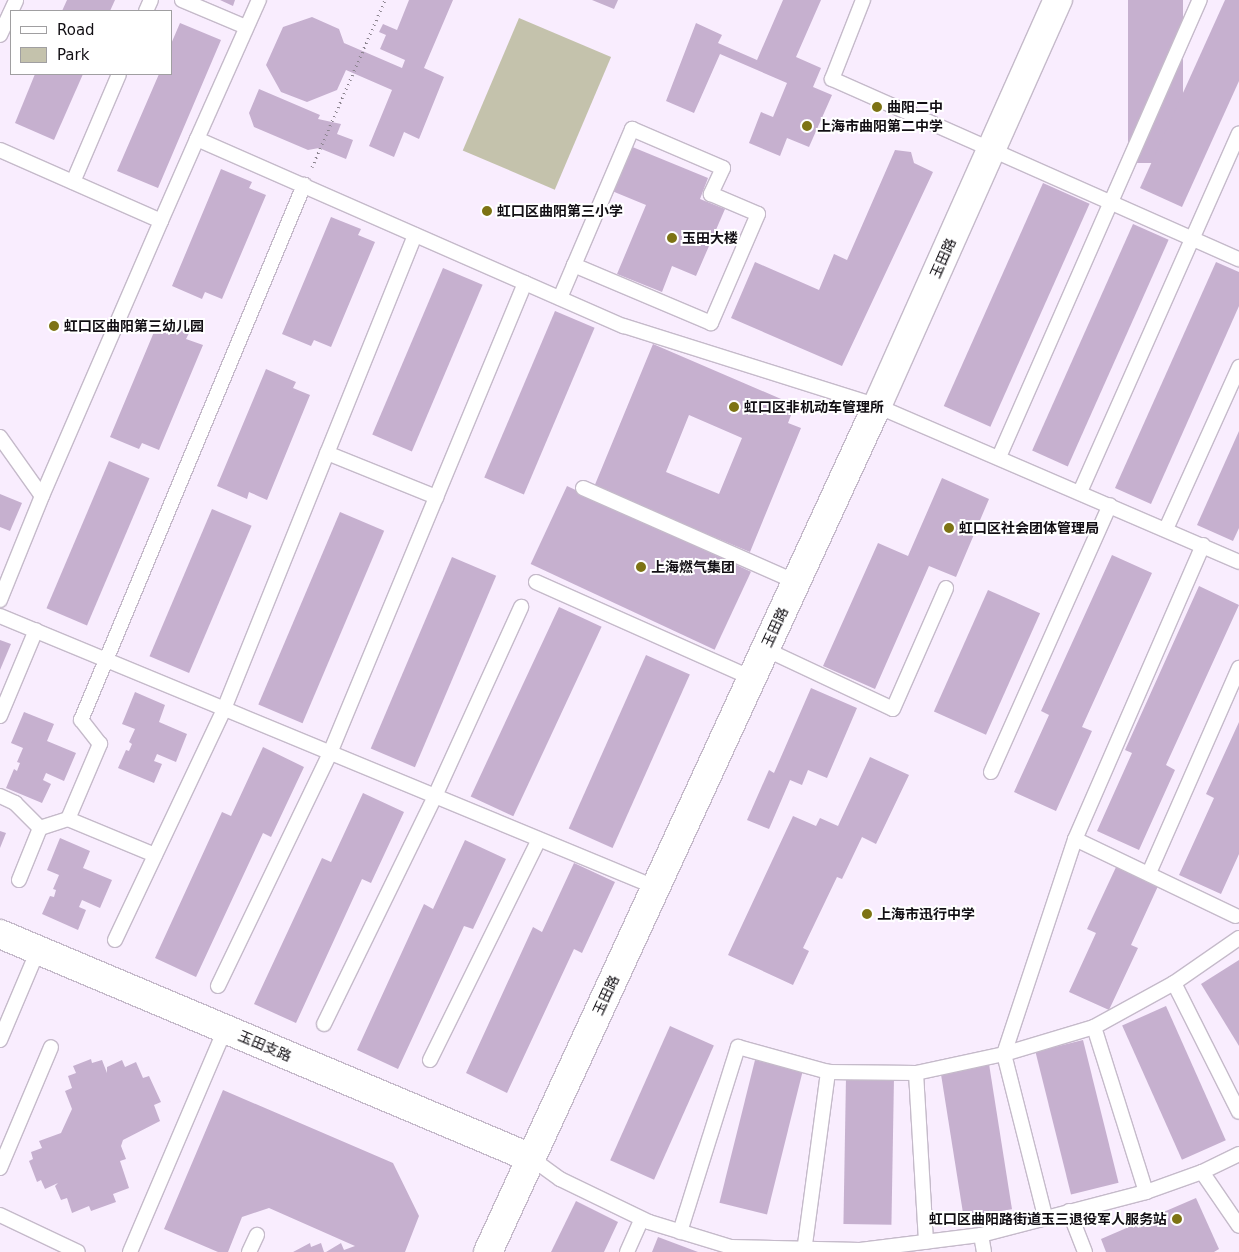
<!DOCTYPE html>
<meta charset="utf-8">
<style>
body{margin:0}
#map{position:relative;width:1239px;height:1252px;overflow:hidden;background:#f9edfe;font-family:"DejaVu Sans","Noto Sans SC",sans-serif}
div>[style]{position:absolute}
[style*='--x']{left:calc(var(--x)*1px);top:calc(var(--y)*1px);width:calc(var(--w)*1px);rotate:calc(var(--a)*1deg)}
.green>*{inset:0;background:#c4c2ac;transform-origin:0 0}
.building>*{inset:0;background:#c6b0cf;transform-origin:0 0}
.path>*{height:3px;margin-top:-1.5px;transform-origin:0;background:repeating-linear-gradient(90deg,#8c848f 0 1px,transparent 0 5px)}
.roads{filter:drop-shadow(1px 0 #c5baca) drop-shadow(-1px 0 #c5baca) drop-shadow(0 1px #c5baca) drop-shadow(0 -1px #c5baca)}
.lane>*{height:14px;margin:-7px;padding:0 7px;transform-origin:7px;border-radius:7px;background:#fff}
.street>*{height:28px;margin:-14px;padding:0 14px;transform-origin:14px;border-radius:14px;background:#fff}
.secondary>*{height:28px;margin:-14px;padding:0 14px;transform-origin:14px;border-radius:14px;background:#fff}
.dots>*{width:14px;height:14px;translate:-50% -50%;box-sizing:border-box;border:2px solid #fff;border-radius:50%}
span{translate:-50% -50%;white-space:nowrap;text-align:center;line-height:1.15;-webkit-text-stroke:4px #fff;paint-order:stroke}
.poi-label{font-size:14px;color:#120f14;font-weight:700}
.left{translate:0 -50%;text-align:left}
.right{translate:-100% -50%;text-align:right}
.street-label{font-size:14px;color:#120f14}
.legend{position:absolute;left:10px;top:10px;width:162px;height:65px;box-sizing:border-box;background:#fff;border:1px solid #a09fa1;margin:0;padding:6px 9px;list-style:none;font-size:15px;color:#120f14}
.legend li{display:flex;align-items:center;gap:10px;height:25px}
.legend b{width:25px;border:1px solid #a09fa1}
</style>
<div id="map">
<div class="green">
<i style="left:519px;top:18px;width:100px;height:144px;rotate:23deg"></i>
</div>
<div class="building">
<i style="clip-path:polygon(67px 0,115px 0,110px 11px,62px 11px)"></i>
<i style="clip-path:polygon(220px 0,235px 0,233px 6px)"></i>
<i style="clip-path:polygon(409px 0,453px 0,424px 68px,444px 77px,419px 139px,404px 132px,394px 157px,369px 146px,392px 90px,346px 70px,337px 90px,307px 102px,281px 92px,266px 65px,283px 27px,312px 17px,339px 29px,344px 43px,402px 68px,405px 60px,380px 49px,386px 35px,379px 32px,383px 24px,397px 30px)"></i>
<i style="clip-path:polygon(592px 0,618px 0,614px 9px)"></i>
<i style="clip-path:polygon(783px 0,821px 0,796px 57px,821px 68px,813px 87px,832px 95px,809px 147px,787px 138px,780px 156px,749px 143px,761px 112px,773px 117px,787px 83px,720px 54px,694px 113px,666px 101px,696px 23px,722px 35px,718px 43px,757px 60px)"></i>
<i style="left:1128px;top:0;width:55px;height:163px"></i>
<i style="clip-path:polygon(1225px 0,1239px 0,1239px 81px,1182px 207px,1140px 188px)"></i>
<i style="clip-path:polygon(180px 23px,221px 40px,158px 188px,117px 171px,159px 74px,171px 74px,171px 44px)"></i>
<i style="clip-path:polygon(35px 74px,83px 74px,54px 140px,15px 123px)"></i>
<i style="clip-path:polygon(259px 89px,320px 115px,318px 119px,341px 124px,337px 134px,353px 140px,346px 159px,319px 148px,308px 150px,254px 127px,249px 113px)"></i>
<i style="clip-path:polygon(630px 146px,708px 178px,700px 199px,725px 209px,696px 276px,672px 266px,662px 292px,617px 274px,646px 205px,612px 191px)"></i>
<i style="clip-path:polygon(895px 150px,911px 152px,914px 163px,933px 172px,842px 366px,731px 318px,755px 262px,819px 290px,834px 254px,847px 260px)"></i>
<i style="clip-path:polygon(221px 169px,252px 182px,249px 188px,266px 195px,222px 299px,205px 292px,202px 299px,172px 286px)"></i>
<i style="left:1043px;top:183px;width:51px;height:244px;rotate:24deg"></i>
<i style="clip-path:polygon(331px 217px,361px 229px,358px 235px,375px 242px,331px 347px,314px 340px,311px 346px,282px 334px)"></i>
<i style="left:1133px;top:224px;width:39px;height:248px;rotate:24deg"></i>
<i style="clip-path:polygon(1216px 262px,1239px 272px,1239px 306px,1151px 504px,1115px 488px)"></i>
<i style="left:443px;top:268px;width:43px;height:181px;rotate:23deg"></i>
<i style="left:555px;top:311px;width:43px;height:181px;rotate:23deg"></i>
<i style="clip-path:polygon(159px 320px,189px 333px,186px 339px,203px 345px,159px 450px,142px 443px,139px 449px,110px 437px)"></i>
<i style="clip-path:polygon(evenodd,653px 344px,795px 405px,788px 423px,801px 428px,750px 552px,594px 487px,653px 344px,689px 415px,742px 438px,719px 494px,666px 472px,689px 415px)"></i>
<i style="clip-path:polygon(266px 369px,296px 382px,293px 388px,310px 395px,267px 500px,249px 492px,247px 499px,217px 486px)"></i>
<i style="clip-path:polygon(1239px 431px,1239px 528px,1233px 541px,1197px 525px)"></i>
<i style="left:109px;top:461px;width:44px;height:160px;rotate:23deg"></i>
<i style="clip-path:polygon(942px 478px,989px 499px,956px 577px,929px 566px,875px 689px,823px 666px,878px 543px,908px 556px)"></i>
<i style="left:567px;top:486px;width:203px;height:86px;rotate:25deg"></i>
<i style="clip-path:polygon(0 494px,22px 503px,10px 531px,0 527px)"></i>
<i style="left:212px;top:509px;width:43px;height:160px;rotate:23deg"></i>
<i style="left:340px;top:512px;width:48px;height:209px;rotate:23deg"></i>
<i style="clip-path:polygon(1112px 555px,1152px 573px,1082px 727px,1092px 731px,1056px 811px,1014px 792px,1049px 715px,1041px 711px)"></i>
<i style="left:452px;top:557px;width:48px;height:208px;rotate:23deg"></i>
<i style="clip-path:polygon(1199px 586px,1239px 605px,1166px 765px,1175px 770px,1139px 850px,1097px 831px,1132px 753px,1125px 750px)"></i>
<i style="left:988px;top:590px;width:57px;height:133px;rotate:24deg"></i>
<i style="left:559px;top:607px;width:47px;height:209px;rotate:25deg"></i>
<i style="clip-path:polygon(0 640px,11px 644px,0 670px)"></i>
<i style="left:646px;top:655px;width:48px;height:190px;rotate:24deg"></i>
<i style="clip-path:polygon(811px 688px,857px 708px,827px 778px,808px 770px,802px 785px,790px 780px,769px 829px,747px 820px,769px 770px,774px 773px)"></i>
<i style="clip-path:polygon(135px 692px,165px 705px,159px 722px,187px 734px,176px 762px,157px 754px,154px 761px,162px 764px,154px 783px,118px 768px,126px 750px,129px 751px,132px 744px,129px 742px,135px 729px,122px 724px)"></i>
<i style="clip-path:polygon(24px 712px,54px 724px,47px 741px,76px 753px,64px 781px,46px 773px,43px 780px,51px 784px,42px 803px,6px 788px,14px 769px,17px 771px,20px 763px,17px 762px,23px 748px,11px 743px)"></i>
<i style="clip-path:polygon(1239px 722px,1239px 854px,1221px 894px,1179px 875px,1214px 798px,1206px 794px)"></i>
<i style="clip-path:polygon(263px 747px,304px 767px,271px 837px,263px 833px,196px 977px,155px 958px,222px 812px,231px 816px)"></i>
<i style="clip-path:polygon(870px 757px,909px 775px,876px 844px,862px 837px,842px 879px,837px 877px,803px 948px,809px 951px,793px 985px,728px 955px,793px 816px,816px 826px,820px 818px,838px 826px)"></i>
<i style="clip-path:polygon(363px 793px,404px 812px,371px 883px,362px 879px,296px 1023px,254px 1004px,322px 858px,331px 862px)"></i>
<i style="clip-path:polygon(0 831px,6px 833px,0 848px)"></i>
<i style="clip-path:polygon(60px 838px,90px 851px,83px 868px,112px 880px,100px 908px,82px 900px,79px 907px,86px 910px,78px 930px,42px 914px,50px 896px,54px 897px,56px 890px,53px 889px,59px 875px,47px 870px)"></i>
<i style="clip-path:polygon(465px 840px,506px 859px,473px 929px,464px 926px,398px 1069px,357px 1050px,424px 904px,433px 909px)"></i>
<i style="clip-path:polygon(574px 863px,615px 882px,582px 953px,574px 949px,507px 1093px,466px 1073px,533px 927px,542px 932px)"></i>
<i style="clip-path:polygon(1117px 865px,1159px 884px,1131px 945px,1138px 948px,1109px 1010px,1069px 992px,1096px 933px,1087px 929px)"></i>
<i style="clip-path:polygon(1239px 960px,1239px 1046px,1201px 984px)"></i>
<i style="left:1166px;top:1006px;width:147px;height:48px;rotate:66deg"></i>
<i style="left:670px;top:1026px;width:48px;height:147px;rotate:24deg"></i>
<i style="left:1083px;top:1040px;width:147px;height:49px;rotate:76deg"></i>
<i style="clip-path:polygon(91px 1059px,92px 1063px,102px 1060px,107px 1073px,107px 1067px,122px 1060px,125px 1067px,136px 1062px,143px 1078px,149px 1076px,161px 1102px,154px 1105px,160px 1121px,123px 1140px,121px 1146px,126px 1159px,120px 1161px,129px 1188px,113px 1194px,116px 1202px,91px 1211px,89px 1206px,72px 1213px,67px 1198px,61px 1200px,55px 1186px,58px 1183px,45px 1189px,41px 1180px,37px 1182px,29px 1161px,33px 1159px,31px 1152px,42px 1148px,39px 1141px,61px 1133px,72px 1109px,65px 1091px,72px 1088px,68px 1076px,76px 1073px,73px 1066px)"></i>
<i style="left:755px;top:1060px;width:49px;height:147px;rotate:14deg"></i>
<i style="left:989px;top:1064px;width:147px;height:49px;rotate:81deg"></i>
<i style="left:846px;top:1077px;width:48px;height:147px;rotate:1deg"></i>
<i style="clip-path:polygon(223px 1090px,393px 1163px,419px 1216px,405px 1252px,326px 1252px,341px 1243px,344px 1250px,355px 1246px,269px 1208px,242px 1217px,228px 1252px,218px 1252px,164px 1229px)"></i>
<i style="clip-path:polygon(1196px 1198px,1219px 1249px,1214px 1252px,1106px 1252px,1101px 1239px)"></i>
<i style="clip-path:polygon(576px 1201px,618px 1222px,604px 1252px,551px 1252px)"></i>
<i style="clip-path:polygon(658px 1237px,698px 1252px,652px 1252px)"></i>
<i style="clip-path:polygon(310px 1243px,311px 1247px,321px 1243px,324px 1252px,293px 1252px)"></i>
</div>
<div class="path">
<i style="--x:312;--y:167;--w:182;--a:-66.4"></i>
</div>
<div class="roads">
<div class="lane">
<i style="--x:182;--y:0;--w:69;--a:22.9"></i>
<i style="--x:863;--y:0;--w:85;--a:111.4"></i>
<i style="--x:832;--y:79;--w:445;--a:23.9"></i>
<i style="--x:146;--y:11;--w:12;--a:-66"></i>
<i style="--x:0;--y:35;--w:38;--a:-65"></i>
<i style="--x:197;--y:139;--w:152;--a:-66"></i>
<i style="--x:0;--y:150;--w:176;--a:23.8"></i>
<i style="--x:161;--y:221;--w:90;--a:-66.3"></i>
<i style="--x:197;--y:139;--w:466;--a:23.7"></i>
<i style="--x:624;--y:326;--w:265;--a:17.5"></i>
<i style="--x:877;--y:406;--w:394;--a:23.3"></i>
<i style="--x:73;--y:182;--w:117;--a:-66.9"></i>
<i style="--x:560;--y:298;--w:184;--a:-66.9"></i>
<i style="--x:632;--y:129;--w:99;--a:23.2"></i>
<i style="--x:723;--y:168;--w:29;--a:115"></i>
<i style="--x:711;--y:194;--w:51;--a:23.1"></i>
<i style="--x:758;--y:214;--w:119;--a:113.3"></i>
<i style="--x:711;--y:323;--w:149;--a:-157.1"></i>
<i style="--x:0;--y:437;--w:72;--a:54.6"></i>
<i style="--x:42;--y:496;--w:300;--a:-66.6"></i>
<i style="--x:327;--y:453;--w:118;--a:22"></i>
<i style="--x:999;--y:457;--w:499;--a:-66.3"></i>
<i style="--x:583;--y:488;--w:233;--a:23.8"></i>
<i style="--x:1080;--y:492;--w:392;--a:-66.1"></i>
<i style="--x:1166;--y:529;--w:178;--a:-65.7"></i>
<i style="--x:1203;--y:545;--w:321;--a:113.5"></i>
<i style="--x:1075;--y:839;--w:178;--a:25.6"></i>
<i style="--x:536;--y:582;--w:236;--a:24"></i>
<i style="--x:0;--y:600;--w:112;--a:-68"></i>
<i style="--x:0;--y:616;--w:709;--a:22.48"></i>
<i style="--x:765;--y:649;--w:141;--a:25.1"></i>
<i style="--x:893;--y:709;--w:132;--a:-66.3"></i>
<i style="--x:0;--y:716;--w:93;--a:-67.3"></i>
<i style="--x:991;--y:772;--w:292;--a:-66"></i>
<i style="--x:0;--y:796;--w:17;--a:25"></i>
<i style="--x:15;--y:803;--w:35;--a:45"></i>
<i style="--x:68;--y:819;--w:94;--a:22.5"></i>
<i style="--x:1149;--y:873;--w:224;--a:-66.3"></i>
<i style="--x:19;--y:880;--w:56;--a:-68"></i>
<i style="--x:40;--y:828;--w:29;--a:-18"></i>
<i style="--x:68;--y:819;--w:82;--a:-66.9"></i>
<i style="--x:100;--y:744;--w:31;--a:-128"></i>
<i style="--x:81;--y:720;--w:580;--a:-67.37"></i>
<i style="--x:115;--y:940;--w:255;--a:-64.7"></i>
<i style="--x:224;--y:709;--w:511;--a:-68.05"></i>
<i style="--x:1174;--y:983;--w:144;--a:63.3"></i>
<i style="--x:218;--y:986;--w:259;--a:-64.3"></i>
<i style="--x:330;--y:753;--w:509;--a:-67.47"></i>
<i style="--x:324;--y:1024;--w:254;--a:-64"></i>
<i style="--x:435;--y:796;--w:208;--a:-65.5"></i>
<i style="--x:1094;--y:1027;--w:173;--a:72.5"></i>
<i style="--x:0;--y:1040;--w:98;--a:-67.1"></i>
<i style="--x:430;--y:1060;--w:246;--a:-63.7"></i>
<i style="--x:916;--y:1073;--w:169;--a:86.6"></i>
<i style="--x:531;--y:1158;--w:36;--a:36"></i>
<i style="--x:560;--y:1179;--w:99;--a:25.8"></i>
<i style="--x:649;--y:1222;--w:86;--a:17"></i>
<i style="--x:731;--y:1247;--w:129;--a:1.3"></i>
<i style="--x:860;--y:1250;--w:122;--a:-7.1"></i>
<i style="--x:981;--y:1235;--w:171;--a:-14.6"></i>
<i style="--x:1146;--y:1192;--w:59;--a:-19.7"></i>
<i style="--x:1202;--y:1172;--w:41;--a:-25.9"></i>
<i style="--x:0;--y:1168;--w:131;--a:-67.1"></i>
<i style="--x:1202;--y:1172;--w:65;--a:55.6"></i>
<i style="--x:1069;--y:1211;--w:44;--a:68.7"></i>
<i style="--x:0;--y:1215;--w:86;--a:25.4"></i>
<i style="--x:1045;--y:1216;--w:167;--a:-104.2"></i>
<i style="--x:1004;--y:1054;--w:226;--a:-71.7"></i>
<i style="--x:680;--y:1232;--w:194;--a:-72.6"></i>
<i style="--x:738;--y:1047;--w:93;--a:15.5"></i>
<i style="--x:828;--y:1072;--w:88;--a:0.7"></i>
<i style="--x:916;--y:1073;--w:90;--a:-12.2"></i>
<i style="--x:1004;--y:1054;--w:94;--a:-16.7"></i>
<i style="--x:1094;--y:1027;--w:91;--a:-28.8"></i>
<i style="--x:1174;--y:983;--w:79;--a:-34.7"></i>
<i style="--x:981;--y:1235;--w:17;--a:80"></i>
<i style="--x:130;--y:1252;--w:242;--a:-66.9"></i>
<i style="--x:249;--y:1252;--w:19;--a:-65"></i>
<i style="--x:627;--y:1252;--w:36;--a:-66"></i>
<i style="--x:804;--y:1252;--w:182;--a:-82.4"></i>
</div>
<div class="street">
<i style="--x:0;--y:934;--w:576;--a:22.87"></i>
</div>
<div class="secondary">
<i style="--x:488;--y:1252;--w:931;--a:-65.31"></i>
<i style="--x:877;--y:406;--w:445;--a:-66"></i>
</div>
</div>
<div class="dots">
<i style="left:877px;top:107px;background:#7d7314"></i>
<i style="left:807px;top:126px;background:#7d7314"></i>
<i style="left:487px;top:211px;background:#7d7314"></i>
<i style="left:672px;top:238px;background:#7d7314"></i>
<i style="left:54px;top:326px;background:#7d7314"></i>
<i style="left:734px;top:407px;background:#7d7314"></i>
<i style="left:949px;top:528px;background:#7d7314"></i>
<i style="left:641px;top:567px;background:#7d7314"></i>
<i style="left:867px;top:914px;background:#7d7314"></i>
<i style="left:1177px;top:1219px;background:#7d7314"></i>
</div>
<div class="poi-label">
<span class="left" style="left:887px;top:107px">曲阳二中</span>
<span class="left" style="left:817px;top:126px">上海市曲阳第二中学</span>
<span class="left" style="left:497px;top:211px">虹口区曲阳第三小学</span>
<span class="left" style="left:682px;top:238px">玉田大楼</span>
<span class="left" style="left:64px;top:326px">虹口区曲阳第三幼儿园</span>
<span class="left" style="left:744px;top:407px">虹口区非机动车管理所</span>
<span class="left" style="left:959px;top:528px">虹口区社会团体管理局</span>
<span class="left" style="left:651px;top:567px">上海燃气集团</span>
<span class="left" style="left:877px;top:914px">上海市迅行中学</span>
<span class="right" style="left:1167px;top:1219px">虹口区曲阳路街道玉三退役军人服务站</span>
</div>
<div class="street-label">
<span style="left:943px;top:258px;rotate:-66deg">玉田路</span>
<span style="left:775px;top:627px;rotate:-65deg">玉田路</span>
<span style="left:606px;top:995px;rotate:-65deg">玉田路</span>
<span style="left:265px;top:1046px;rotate:23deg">玉田支路</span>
</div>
<ul class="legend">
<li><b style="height:6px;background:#fff"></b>Road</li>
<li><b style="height:14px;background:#c4c2ac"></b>Park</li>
</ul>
</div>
